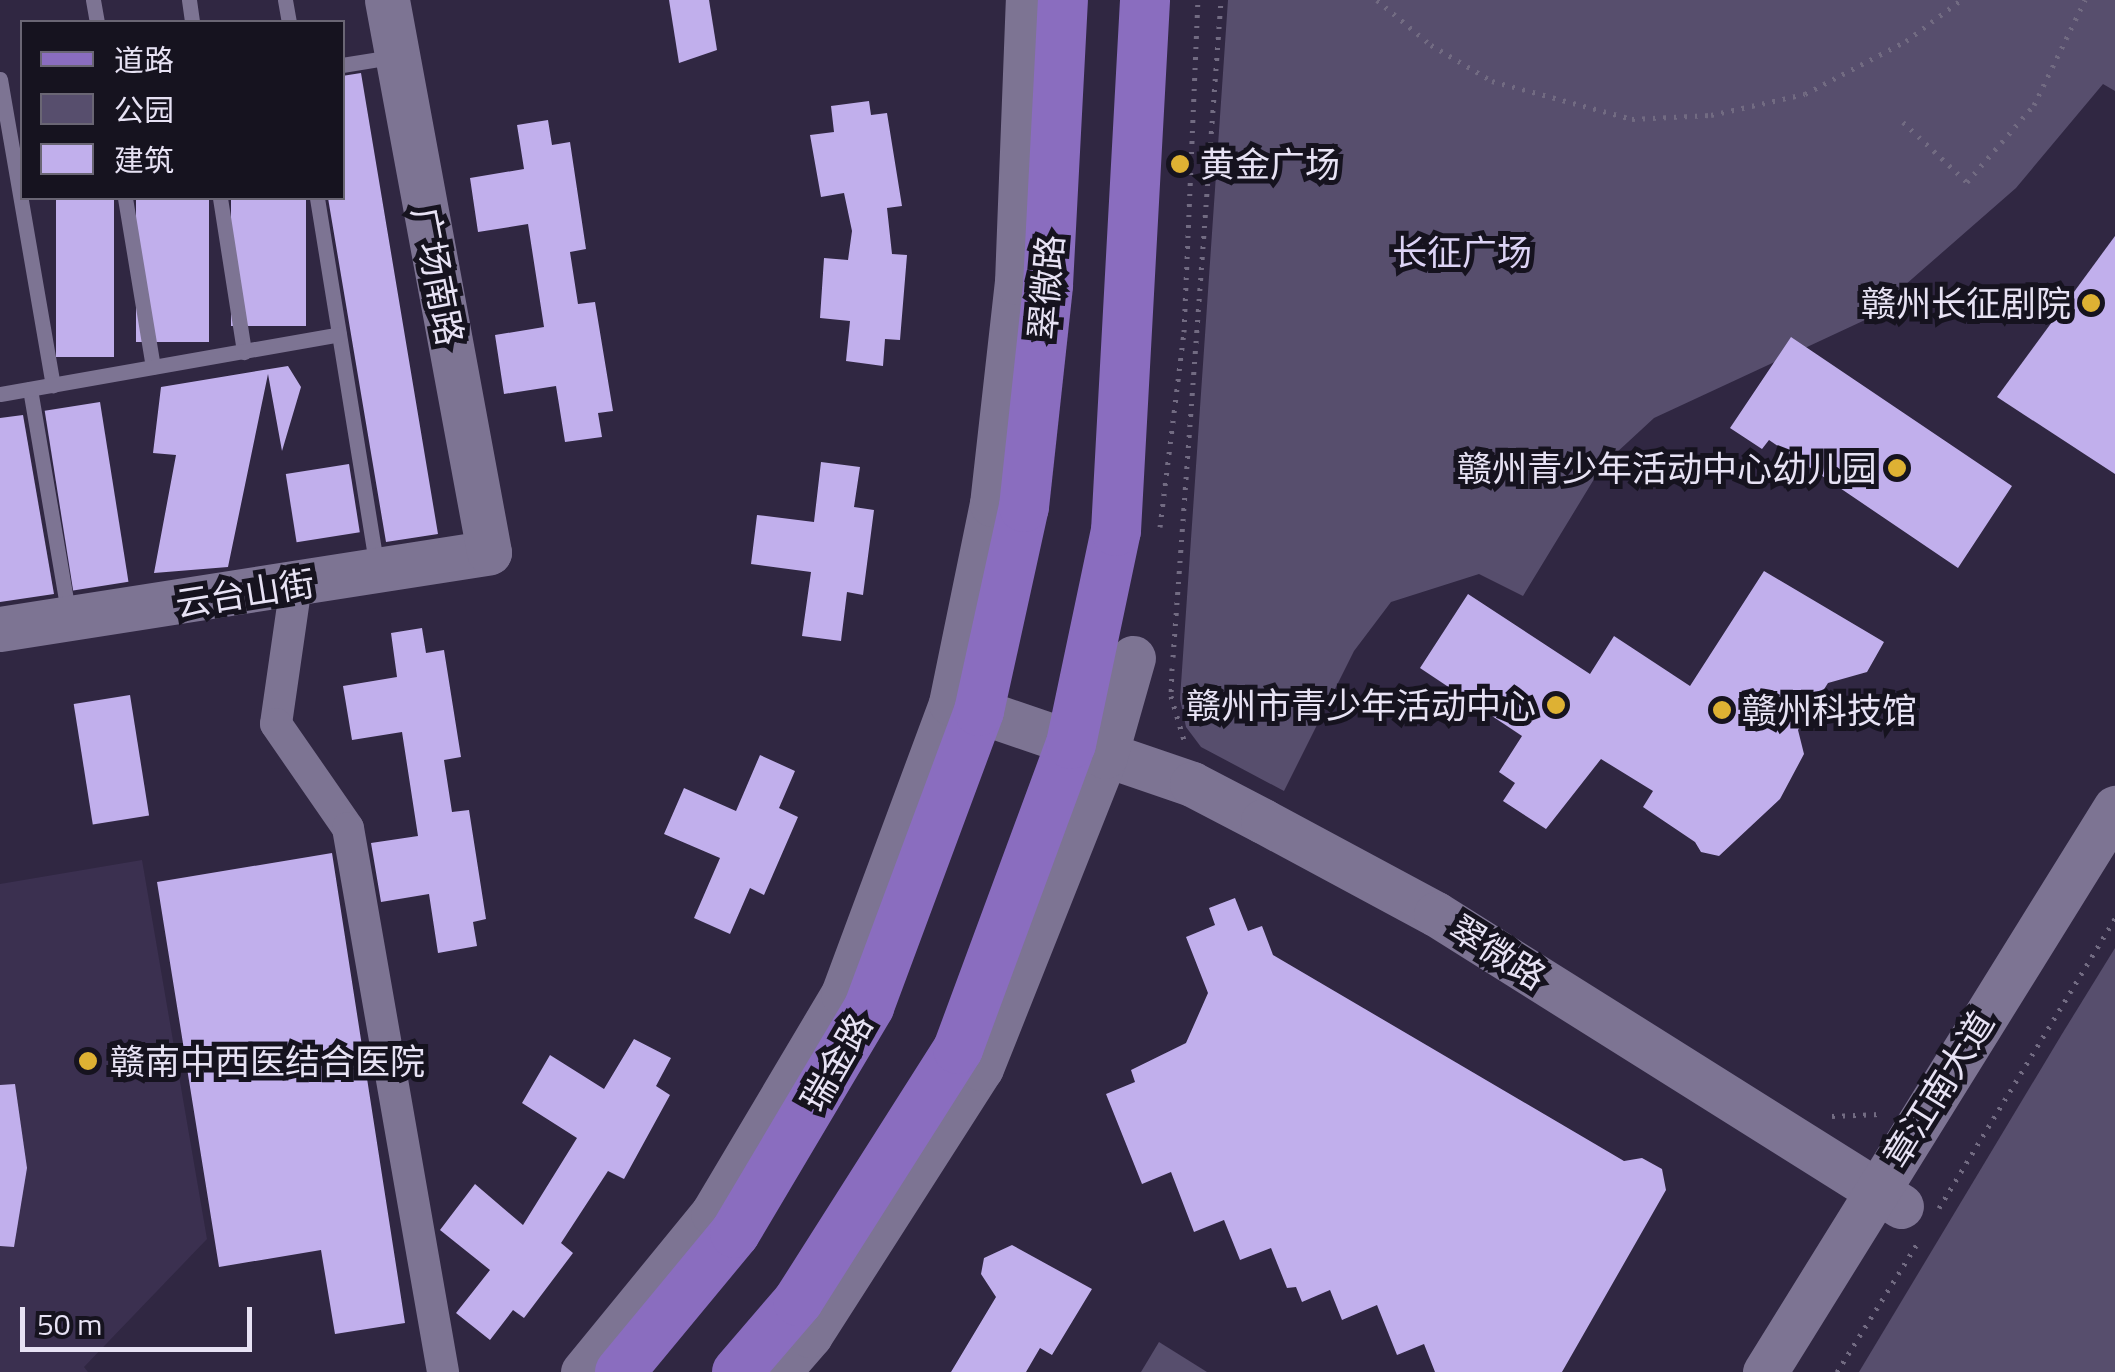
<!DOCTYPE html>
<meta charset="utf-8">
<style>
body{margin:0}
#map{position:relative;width:2115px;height:1372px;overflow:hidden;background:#302742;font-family:"Titillium Web","Noto Sans SC",sans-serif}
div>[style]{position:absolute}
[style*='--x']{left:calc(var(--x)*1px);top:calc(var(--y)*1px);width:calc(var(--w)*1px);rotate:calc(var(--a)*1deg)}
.built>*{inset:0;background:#3b3050}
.green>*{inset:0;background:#574e6d}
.building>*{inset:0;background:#c1afec;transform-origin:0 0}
.path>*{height:5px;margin-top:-2.5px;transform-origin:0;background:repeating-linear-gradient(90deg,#726b82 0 2.5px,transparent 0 10.5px)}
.lane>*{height:15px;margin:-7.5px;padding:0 7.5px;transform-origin:7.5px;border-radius:7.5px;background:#7d7493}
.street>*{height:32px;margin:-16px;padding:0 16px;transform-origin:16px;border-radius:16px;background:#7d7493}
.secondary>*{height:45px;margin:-22.5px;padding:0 22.5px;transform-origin:22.5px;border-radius:22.5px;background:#7d7493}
.primary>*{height:50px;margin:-25px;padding:0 25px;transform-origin:25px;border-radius:25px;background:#8a6dbf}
.dots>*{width:28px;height:28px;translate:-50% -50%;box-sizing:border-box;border:5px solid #16131f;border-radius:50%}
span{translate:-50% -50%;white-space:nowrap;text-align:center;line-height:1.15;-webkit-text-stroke:10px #16131f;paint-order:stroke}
.poi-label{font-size:35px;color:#e7e2f4}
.left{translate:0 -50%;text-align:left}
.right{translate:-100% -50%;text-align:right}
.park-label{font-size:35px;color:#dcd3f5}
.street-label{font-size:35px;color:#e7e2f4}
.legend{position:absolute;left:20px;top:20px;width:325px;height:180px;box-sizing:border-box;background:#16131f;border:2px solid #6a6674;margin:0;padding:12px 18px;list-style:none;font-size:30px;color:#e7e2f4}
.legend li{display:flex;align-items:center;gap:20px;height:50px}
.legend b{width:50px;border:2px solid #6a6674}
.scale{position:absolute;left:20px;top:1307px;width:232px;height:45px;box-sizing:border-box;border:5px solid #e7e2f4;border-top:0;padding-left:12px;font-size:30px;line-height:35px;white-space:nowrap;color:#e7e2f4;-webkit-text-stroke:8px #16131f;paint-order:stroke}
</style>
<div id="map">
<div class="built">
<i style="clip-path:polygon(142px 860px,207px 1239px,84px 1367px,88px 1372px,0 1372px,0 884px)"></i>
</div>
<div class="green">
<i style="clip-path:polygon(1228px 0,2115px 0,2115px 91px,2103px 84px,2016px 188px,1865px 320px,1654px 418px,1602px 466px,1523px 596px,1479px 574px,1391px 602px,1354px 651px,1284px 791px,1201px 747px,1186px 727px,1180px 699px)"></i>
<i style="clip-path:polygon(2115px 948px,2115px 1372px,1859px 1372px,2062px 1034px)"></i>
<i style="clip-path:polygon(1159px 1342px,1207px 1372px,1141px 1372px)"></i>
</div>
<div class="building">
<i style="clip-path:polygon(669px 0,709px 0,717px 50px,679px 63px)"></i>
<i style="clip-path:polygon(361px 73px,438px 534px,386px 542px,328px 198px,342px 198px,342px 76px)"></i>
<i style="clip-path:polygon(869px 101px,871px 115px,887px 113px,902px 206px,887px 208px,892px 254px,907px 255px,900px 340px,885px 339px,883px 366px,846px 361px,850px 321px,820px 318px,824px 258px,848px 260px,852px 231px,844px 193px,821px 197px,810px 135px,834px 132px,831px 106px)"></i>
<i style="clip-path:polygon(548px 120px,552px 145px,570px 142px,586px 249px,570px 252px,578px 304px,595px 302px,613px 411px,598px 413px,602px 437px,565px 442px,556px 386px,504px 394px,495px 335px,544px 327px,528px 224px,478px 232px,470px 178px,524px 169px,517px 125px)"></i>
<i style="left:56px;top:198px;width:58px;height:159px"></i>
<i style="left:136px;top:198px;width:73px;height:144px"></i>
<i style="left:231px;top:198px;width:75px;height:128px"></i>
<i style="clip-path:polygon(2115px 236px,2115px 474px,1997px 397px)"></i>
<i style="clip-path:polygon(1791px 337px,2012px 486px,1958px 568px,1769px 440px,1762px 449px,1730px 428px)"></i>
<i style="clip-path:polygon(288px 366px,301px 387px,282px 451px,268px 374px,228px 567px,154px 573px,176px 455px,153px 453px,161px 387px)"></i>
<i style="left:100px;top:402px;width:182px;height:56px;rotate:81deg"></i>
<i style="clip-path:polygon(23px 415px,54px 594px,0 602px,0 418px)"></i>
<i style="clip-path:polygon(821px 462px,860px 467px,854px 507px,874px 510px,863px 595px,847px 592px,841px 641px,802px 636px,811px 572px,751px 564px,757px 515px,814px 522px)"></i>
<i style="left:349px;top:464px;width:69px;height:64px;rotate:81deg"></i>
<i style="clip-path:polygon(1764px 571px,1884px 642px,1867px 672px,1828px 683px,1798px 730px,1804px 754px,1780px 799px,1719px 856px,1701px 852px,1695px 842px,1643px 807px,1653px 791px,1601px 759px,1546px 829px,1503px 801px,1515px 783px,1499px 772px,1522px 736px,1420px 668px,1468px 594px,1590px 674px,1614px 636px,1690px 686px)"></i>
<i style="clip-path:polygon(422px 628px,426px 653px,444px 650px,461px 757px,444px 760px,452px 812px,469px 810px,486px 919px,473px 922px,477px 946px,438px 953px,429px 894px,381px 902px,371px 843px,418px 836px,402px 732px,352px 740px,343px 686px,397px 677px,391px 633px)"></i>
<i style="left:130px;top:695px;width:122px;height:57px;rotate:81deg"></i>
<i style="clip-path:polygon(760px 755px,795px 771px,779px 808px,798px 817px,764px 895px,750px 888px,730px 934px,694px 918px,720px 858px,664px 834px,684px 788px,736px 811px)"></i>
<i style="clip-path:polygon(332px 853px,405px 1323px,335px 1334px,321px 1250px,219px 1267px,157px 882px)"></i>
<i style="clip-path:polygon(1235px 898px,1248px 931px,1262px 926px,1273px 955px,1624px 1161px,1642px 1158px,1662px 1169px,1666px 1190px,1562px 1372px,1435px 1372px,1424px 1344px,1397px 1355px,1377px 1305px,1342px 1320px,1330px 1290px,1302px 1302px,1296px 1287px,1287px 1288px,1271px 1248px,1240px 1260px,1224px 1220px,1194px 1232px,1171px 1172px,1142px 1184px,1106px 1094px,1135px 1082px,1131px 1070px,1186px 1043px,1208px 993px,1186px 937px,1215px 925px,1209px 908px)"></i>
<i style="clip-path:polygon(634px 1039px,671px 1058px,656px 1086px,670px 1095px,624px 1179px,608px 1171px,561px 1243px,573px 1253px,524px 1318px,513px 1310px,490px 1340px,456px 1313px,490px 1270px,440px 1230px,475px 1184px,523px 1225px,577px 1138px,522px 1103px,550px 1055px,604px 1089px)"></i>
<i style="clip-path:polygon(15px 1084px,27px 1168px,14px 1247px,0 1246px,0 1085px)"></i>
<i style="clip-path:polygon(1012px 1245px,1092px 1289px,1052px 1355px,1040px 1348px,1026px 1372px,951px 1372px,996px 1297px,981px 1274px,984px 1258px)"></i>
</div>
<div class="path">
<i style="--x:1377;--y:0;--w:70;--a:39.8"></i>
<i style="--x:1431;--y:45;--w:71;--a:30.5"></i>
<i style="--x:1492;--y:81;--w:145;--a:15.2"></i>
<i style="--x:1632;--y:119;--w:79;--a:-2.9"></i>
<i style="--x:1711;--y:115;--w:96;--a:-12.6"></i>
<i style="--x:1805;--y:94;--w:114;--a:-27.7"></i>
<i style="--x:1906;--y:41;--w:69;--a:-36.7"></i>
<i style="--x:1903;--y:122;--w:88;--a:43.2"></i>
<i style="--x:1967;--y:182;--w:102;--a:-49"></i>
<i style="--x:2034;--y:105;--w:117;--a:-64.1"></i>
<i style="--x:1160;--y:527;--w:196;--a:-83"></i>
<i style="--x:1184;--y:332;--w:332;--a:-87.6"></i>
<i style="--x:1173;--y:657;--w:659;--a:-85.82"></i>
<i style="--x:1172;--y:668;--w:28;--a:92"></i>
<i style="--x:1171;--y:696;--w:46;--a:73.5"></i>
<i style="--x:1832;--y:1116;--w:48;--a:-2.4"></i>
<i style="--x:1939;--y:1208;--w:339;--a:-58.7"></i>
<i style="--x:1837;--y:1372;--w:157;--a:-58"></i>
</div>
<div class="lane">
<i style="--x:93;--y:0;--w:22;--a:80"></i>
<i style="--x:189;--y:0;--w:22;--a:82"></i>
<i style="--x:285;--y:0;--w:22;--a:80"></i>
<i style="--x:342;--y:65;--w:51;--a:-9.1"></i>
<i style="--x:0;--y:79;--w:311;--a:80.2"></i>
<i style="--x:125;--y:198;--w:171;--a:80.6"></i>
<i style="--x:220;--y:198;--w:156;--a:81.1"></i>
<i style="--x:317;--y:198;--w:374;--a:80.8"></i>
<i style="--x:30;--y:389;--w:230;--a:80.3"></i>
<i style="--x:0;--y:394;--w:344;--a:-10"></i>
</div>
<div class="street">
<i style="--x:296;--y:585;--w:140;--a:98.2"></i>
<i style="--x:276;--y:724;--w:126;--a:55.3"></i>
<i style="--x:348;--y:828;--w:552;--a:80.09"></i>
</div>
<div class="secondary">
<i style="--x:0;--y:629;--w:495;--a:-8.9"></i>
<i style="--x:489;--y:552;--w:561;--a:-100.47"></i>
<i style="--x:979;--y:711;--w:225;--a:18.9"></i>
<i style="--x:1192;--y:784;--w:80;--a:27.5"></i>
<i style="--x:1263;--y:821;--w:196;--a:28.3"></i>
<i style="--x:1436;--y:914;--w:549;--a:32.13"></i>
<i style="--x:583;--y:1372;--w:205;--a:-50.7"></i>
<i style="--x:713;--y:1213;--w:255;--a:-59.3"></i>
<i style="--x:843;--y:994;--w:310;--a:-69.6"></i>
<i style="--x:951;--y:703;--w:203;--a:-78.4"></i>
<i style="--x:992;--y:504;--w:223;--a:-83.6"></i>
<i style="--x:1017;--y:282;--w:282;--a:-87.8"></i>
<i style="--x:778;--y:1372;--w:49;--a:-49.1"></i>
<i style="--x:810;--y:1335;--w:317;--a:-57.4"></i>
<i style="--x:981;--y:1068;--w:336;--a:-68.3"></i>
<i style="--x:1105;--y:756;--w:102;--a:-74.1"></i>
<i style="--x:1765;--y:1372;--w:664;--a:-58.18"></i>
</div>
<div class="primary">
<i style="--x:620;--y:1372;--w:180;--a:-50.4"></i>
<i style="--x:735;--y:1233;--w:263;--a:-59.3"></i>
<i style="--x:869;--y:1007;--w:316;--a:-69.6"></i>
<i style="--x:979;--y:711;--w:209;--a:-77.6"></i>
<i style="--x:1024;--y:507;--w:223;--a:-83.8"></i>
<i style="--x:1048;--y:285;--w:285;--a:-87"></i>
<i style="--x:737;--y:1372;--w:94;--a:-49.3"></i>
<i style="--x:798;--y:1301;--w:299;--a:-57.6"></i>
<i style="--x:958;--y:1049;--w:325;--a:-69.7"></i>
<i style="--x:1071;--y:744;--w:218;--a:-78.1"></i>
<i style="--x:1116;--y:531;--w:532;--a:-86.87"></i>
</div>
<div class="dots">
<i style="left:1180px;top:164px;background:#deb133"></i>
<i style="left:2091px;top:303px;background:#deb133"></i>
<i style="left:1897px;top:468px;background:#deb133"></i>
<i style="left:1556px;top:705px;background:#deb133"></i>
<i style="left:1722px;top:710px;background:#deb133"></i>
<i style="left:88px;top:1061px;background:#deb133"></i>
</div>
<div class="poi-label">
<span class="left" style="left:1200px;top:164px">黄金广场</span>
<span class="right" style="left:2071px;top:303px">赣州长征剧院</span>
<span class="right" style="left:1877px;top:468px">赣州青少年活动中心幼儿园</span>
<span class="right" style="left:1536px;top:705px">赣州市青少年活动中心</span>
<span class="left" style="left:1742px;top:710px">赣州科技馆</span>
<span class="left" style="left:110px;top:1061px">赣南中西医结合医院</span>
</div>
<div class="park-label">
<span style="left:1462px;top:252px">长征广场</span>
</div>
<div class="street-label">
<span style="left:438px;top:276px;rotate:79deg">广场南路</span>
<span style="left:1046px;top:287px;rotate:-85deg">翠微路</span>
<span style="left:245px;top:593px;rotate:-9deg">云台山街</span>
<span style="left:1498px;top:952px;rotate:32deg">翠微路</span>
<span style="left:836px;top:1062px;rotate:-60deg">瑞金路</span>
<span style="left:1938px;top:1089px;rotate:-58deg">章江南大道</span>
</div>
<ul class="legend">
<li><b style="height:12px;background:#8a6dbf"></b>道路</li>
<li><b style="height:28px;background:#574e6d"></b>公园</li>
<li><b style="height:28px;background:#c1afec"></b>建筑</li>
</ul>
<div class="scale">50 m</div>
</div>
